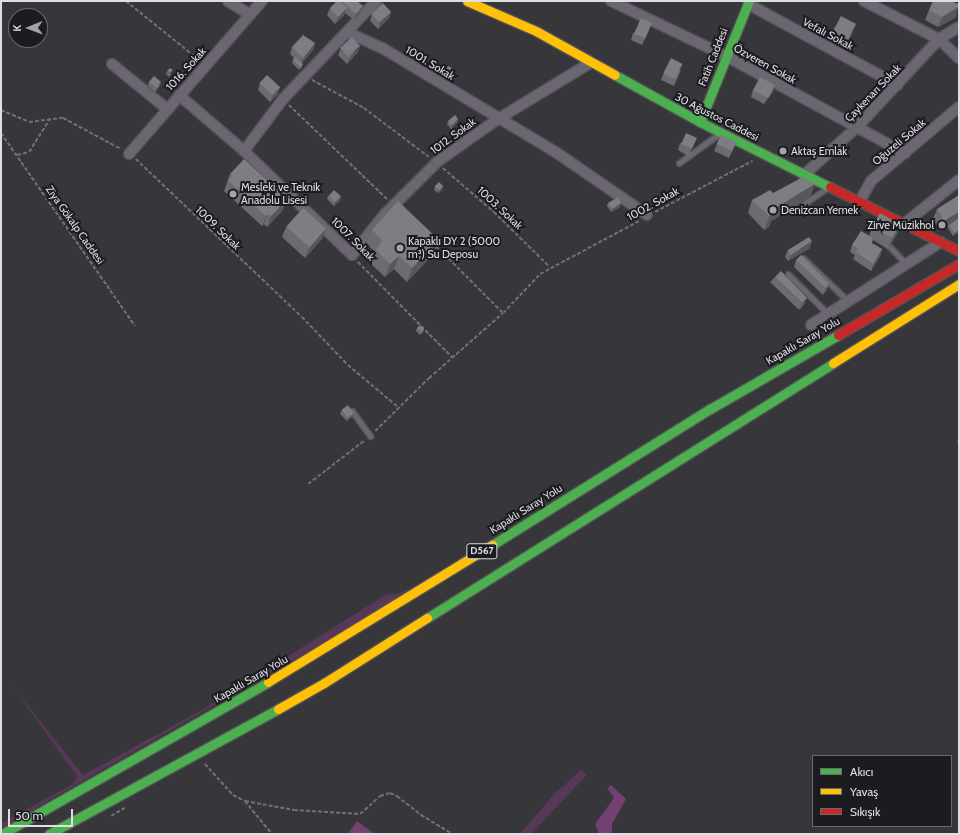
<!DOCTYPE html>
<meta charset="utf-8">
<style>
body{margin:0}
#map{position:relative;width:960px;height:835px;overflow:hidden;background:#36363b;font-family:Cabin,sans-serif}
div>[style]{position:absolute}
[style*='--x']{left:calc(var(--x)*1px);top:calc(var(--y)*1px);width:calc(var(--w)*1px);rotate:calc(var(--a)*1deg)}
.green>*{inset:0;background:#573856}
.forest>*{inset:0;background:#734072}
.path>*{height:1.5px;margin-top:-0.75px;transform-origin:0;background:repeating-linear-gradient(90deg,#727076 0 4px,transparent 0 6px)}
.roads{filter:drop-shadow(1px 0 #525255) drop-shadow(-1px 0 #525255) drop-shadow(0 1px #525255) drop-shadow(0 -1px #525255)}
.lane>*{height:5px;margin:-2.5px;padding:0 2.5px;transform-origin:2.5px;border-radius:2.5px;background:#6b6671}
.street>*{height:10px;margin:-5px;padding:0 5px;transform-origin:5px;border-radius:5px;background:#6b6671}
.fast>*{height:9px;margin:-4.5px;padding:0 4.5px;transform-origin:4.5px;border-radius:4.5px;background:#4caf50}
.slow>*{height:9px;margin:-4.5px;padding:0 4.5px;transform-origin:4.5px;border-radius:4.5px;background:#ffc107}
.jam>*{height:9px;margin:-4.5px;padding:0 4.5px;transform-origin:4.5px;border-radius:4.5px;background:#c62828}
.wall>*{inset:0;background:#6b6c6f;transform-origin:0 0}
.shaded-wall>*{inset:0;background:#57585a}
.building>*{inset:0;background:#7c7e81;transform-origin:0 0}
.dots>*{width:11px;height:11px;translate:-50% -50%;box-sizing:border-box;border:2px solid #1c1c20;border-radius:50%}
span{translate:-50% -50%;white-space:nowrap;text-align:center;line-height:1.15;-webkit-text-stroke:4px #1c1c20;paint-order:stroke}
.shield-label span{padding:1px 3px;background:#1c1c20;border:1px solid;border-radius:3px;-webkit-text-stroke-width:0}
.shield-label{font-size:10px;color:#dedee4;font-weight:700}
.street-label{font-size:11px;color:#dedee4}
.poi-label{font-size:11px;color:#dedee4}
.left{translate:0 -50%;text-align:left}
.right{translate:-100% -50%;text-align:right}
.frame{position:absolute;inset:0;border:2px solid #dedee4;pointer-events:none}
.legend{position:absolute;left:812px;top:755px;width:140px;height:72px;box-sizing:border-box;background:#1c1c20;border:1px solid #6a6a6e;margin:0;padding:5px 7px;list-style:none;font-size:12px;color:#dedee4}
.legend li{display:flex;align-items:center;gap:8px;height:20px}
.legend b{width:20px;border:1px solid #6a6a6e}
.north{position:absolute;left:8px;top:8px;width:40px;height:40px;box-sizing:border-box;background:#1c1c20;border:1px solid #6a6a6e;border-radius:50%;rotate:269deg;font-size:11px;font-weight:700;line-height:16px;text-align:center;color:#dedee4}
.north::after{content:'';display:block;margin:auto;width:14px;height:18px;background:#a3a3a9;clip-path:polygon(50% 0,100% 100%,50% 72%,0 100%)}
.scale{position:absolute;left:8px;top:809px;width:65px;height:18px;box-sizing:border-box;border:2px solid #dedee4;border-top:0;padding-left:5px;font-size:12px;line-height:14px;white-space:nowrap;color:#dedee4;-webkit-text-stroke:3px #1c1c20;paint-order:stroke}
</style>
<div id="map">
<div class="green">
<i style="clip-path:polygon(435px 578px,1px 828px,1px 823px,73px 784px,77px 776px,9px 682px,83px 775px,200px 711px,387px 594px,397px 594px)"></i>
<i style="clip-path:polygon(581px 770px,587px 775px,531px 834px,520px 834px,554px 794px)"></i>
</div>
<div class="forest">
<i style="clip-path:polygon(611px 785px,626px 799px,612px 824px,612px 834px,599px 834px,595px 824px,614px 798px,607px 788px)"></i>
<i style="clip-path:polygon(357px 821px,375px 834px,348px 834px)"></i>
</div>
<div class="path">
<i style="--x:126;--y:1;--w:94;--a:38.9"></i>
<i style="--x:312;--y:80;--w:59;--a:28.3"></i>
<i style="--x:364;--y:108;--w:81;--a:37"></i>
<i style="--x:289;--y:105;--w:136;--a:43.8"></i>
<i style="--x:1;--y:110;--w:30;--a:23"></i>
<i style="--x:29;--y:122;--w:34;--a:-7"></i>
<i style="--x:63;--y:118;--w:66;--a:28.1"></i>
<i style="--x:1;--y:133;--w:235;--a:55.2"></i>
<i style="--x:17;--y:155;--w:12;--a:-14"></i>
<i style="--x:29;--y:152;--w:39;--a:-58"></i>
<i style="--x:136;--y:159;--w:229;--a:43.6"></i>
<i style="--x:302;--y:317;--w:66;--a:46.2"></i>
<i style="--x:348;--y:365;--w:67;--a:40.1"></i>
<i style="--x:443;--y:168;--w:67;--a:40.8"></i>
<i style="--x:494;--y:212;--w:78;--a:44.5"></i>
<i style="--x:655;--y:212;--w:110;--a:-27.7"></i>
<i style="--x:436;--y:246;--w:95;--a:45"></i>
<i style="--x:358;--y:262;--w:134;--a:45.3"></i>
<i style="--x:375;--y:431;--w:76;--a:-44.5"></i>
<i style="--x:429;--y:378;--w:98;--a:-41.3"></i>
<i style="--x:503;--y:313;--w:54;--a:-46.5"></i>
<i style="--x:540;--y:274;--w:112;--a:-28.2"></i>
<i style="--x:308;--y:484;--w:72;--a:-37.7"></i>
<i style="--x:205;--y:764;--w:42;--a:47.9"></i>
<i style="--x:233;--y:795;--w:13;--a:27"></i>
<i style="--x:245;--y:801;--w:50;--a:10.4"></i>
<i style="--x:294;--y:810;--w:66;--a:3.5"></i>
<i style="--x:360;--y:814;--w:27;--a:-42"></i>
<i style="--x:380;--y:796;--w:10;--a:-17"></i>
<i style="--x:390;--y:793;--w:8;--a:23"></i>
<i style="--x:397;--y:796;--w:31;--a:38"></i>
<i style="--x:421;--y:815;--w:37;--a:31"></i>
<i style="--x:245;--y:801;--w:43;--a:50.7"></i>
<i style="--x:111;--y:816;--w:16;--a:-30"></i>
</div>
<div class="roads">
<div class="lane">
<i style="--x:679;--y:163;--w:51;--a:-36.2"></i>
<i style="--x:805;--y:203;--w:29;--a:-34"></i>
<i style="--x:885;--y:242;--w:30;--a:46"></i>
<i style="--x:803;--y:258;--w:62;--a:43.7"></i>
<i style="--x:788;--y:274;--w:57;--a:45"></i>
<i style="--x:352;--y:411;--w:31;--a:54"></i>
</div>
<div class="street">
<i style="--x:228;--y:1;--w:26;--a:32"></i>
<i style="--x:611;--y:1;--w:127;--a:25.6"></i>
<i style="--x:726;--y:56;--w:204;--a:28.5"></i>
<i style="--x:864;--y:1;--w:84;--a:26.9"></i>
<i style="--x:939;--y:39;--w:28;--a:44"></i>
<i style="--x:748;--y:4;--w:170;--a:28.4"></i>
<i style="--x:347;--y:32;--w:41;--a:24.7"></i>
<i style="--x:384;--y:49;--w:202;--a:31"></i>
<i style="--x:557;--y:153;--w:109;--a:34.6"></i>
<i style="--x:112;--y:64;--w:71;--a:39.3"></i>
<i style="--x:179;--y:95;--w:86;--a:40.7"></i>
<i style="--x:244;--y:151;--w:150;--a:43.9"></i>
<i style="--x:352;--y:255;--w:53;--a:-51.2"></i>
<i style="--x:385;--y:214;--w:74;--a:-45"></i>
<i style="--x:437;--y:162;--w:75;--a:-35.2"></i>
<i style="--x:498;--y:119;--w:108;--a:-31.3"></i>
<i style="--x:244;--y:151;--w:65;--a:-53.1"></i>
<i style="--x:283;--y:99;--w:135;--a:-46.5"></i>
<i style="--x:129;--y:154;--w:203;--a:-49"></i>
<i style="--x:804;--y:175;--w:72;--a:-42.2"></i>
<i style="--x:857;--y:127;--w:120;--a:-47"></i>
<i style="--x:939;--y:39;--w:23;--a:-31"></i>
<i style="--x:860;--y:201;--w:23;--a:-61"></i>
<i style="--x:871;--y:181;--w:115;--a:-40.1"></i>
<i style="--x:904;--y:224;--w:70;--a:-38.7"></i>
<i style="--x:811;--y:325;--w:154;--a:-32.6"></i>
</div>
<div class="fast">
<i style="--x:615;--y:75;--w:97;--a:28.9"></i>
<i style="--x:700;--y:122;--w:145;--a:26.6"></i>
<i style="--x:700;--y:122;--w:131;--a:-68"></i>
<i style="--x:492;--y:545;--w:257;--a:-32"></i>
<i style="--x:710;--y:409;--w:148;--a:-30"></i>
<i style="--x:427;--y:618;--w:479;--a:-32.1"></i>
<i style="--x:2;--y:834;--w:306;--a:-29.7"></i>
<i style="--x:49;--y:834;--w:261;--a:-28.6"></i>
</div>
<div class="slow">
<i style="--x:467;--y:1;--w:75;--a:23.5"></i>
<i style="--x:536;--y:31;--w:90;--a:29.1"></i>
<i style="--x:833;--y:363;--w:149;--a:-32.1"></i>
<i style="--x:268;--y:682;--w:263;--a:-31.5"></i>
<i style="--x:278;--y:709;--w:53;--a:-29.5"></i>
<i style="--x:324;--y:683;--w:122;--a:-32.3"></i>
</div>
<div class="jam">
<i style="--x:830;--y:187;--w:144;--a:26.4"></i>
<i style="--x:838;--y:335;--w:140;--a:-30.4"></i>
</div>
</div>
<div class="wall">
<i style="clip-path:polygon(336px 1px,357px 1px,360px 13px,354px 20px,345px 13px,344px 15px,335px 24px,327px 15px,330px 8px,335px 4px)"></i>
<i style="clip-path:polygon(958px 7px,955px 18px,938px 27px,925px 20px,929px 10px)"></i>
<i style="clip-path:polygon(391px 12px,389px 18px,378px 29px,370px 21px,372px 14px)"></i>
<i style="clip-path:polygon(649px 30px,642px 45px,631px 40px,633px 33px)"></i>
<i style="clip-path:polygon(833px 31px,853px 31px,846px 46px,830px 38px)"></i>
<i style="clip-path:polygon(315px 43px,313px 50px,302px 63px,302px 67px,299px 70px,292px 63px,293px 60px,294px 58px,290px 54px,292px 47px)"></i>
<i style="clip-path:polygon(341px 48px,358px 52px,347px 64px,338px 55px)"></i>
<i style="clip-path:polygon(452px 68px,450px 71px,446px 79px,442px 77px,444px 74px)"></i>
<i style="clip-path:polygon(681px 70px,674px 86px,661px 80px,664px 73px)"></i>
<i style="clip-path:polygon(167px 71px,171px 74px,169px 77px,166px 74px)"></i>
<i style="clip-path:polygon(149px 82px,160px 86px,155px 92px,148px 86px)"></i>
<i style="clip-path:polygon(260px 83px,278px 94px,270px 102px,258px 90px)"></i>
<i style="clip-path:polygon(753px 90px,773px 92px,764px 104px,751px 97px)"></i>
<i style="clip-path:polygon(458px 119px,457px 123px,451px 129px,447px 124px,448px 121px)"></i>
<i style="clip-path:polygon(680px 143px,694px 144px,688px 156px,678px 150px)"></i>
<i style="clip-path:polygon(717px 144px,733px 149px,729px 158px,714px 151px)"></i>
<i style="clip-path:polygon(230px 174px,283px 210px,267px 227px,264px 224px,262px 226px,224px 191px)"></i>
<i style="clip-path:polygon(435px 186px,443px 186px,442px 190px,438px 193px,434px 190px)"></i>
<i style="clip-path:polygon(773px 193px,810px 198px,771px 221px,769px 227px,764px 230px,748px 213px,752px 200px)"></i>
<i style="clip-path:polygon(328px 196px,341px 196px,340px 200px,334px 206px,327px 199px)"></i>
<i style="clip-path:polygon(608px 203px,620px 207px,611px 212px,607px 206px)"></i>
<i style="clip-path:polygon(937px 209px,959px 232px,953px 236px,948px 228px,948px 226px,940px 231px,933px 219px)"></i>
<i style="clip-path:polygon(900px 224px,897px 234px,888px 249px,873px 240px,872px 243px,882px 249px,880px 256px,871px 271px,853px 259px,855px 255px,850px 252px,852px 245px,869px 236px,872px 227px)"></i>
<i style="clip-path:polygon(286px 227px,322px 239px,305px 258px,282px 237px)"></i>
<i style="clip-path:polygon(372px 230px,434px 253px,407px 282px,394px 269px,385px 277px,371px 264px,375px 252px,367px 244px)"></i>
<i style="clip-path:polygon(810px 248px,788px 261px,785px 257px,788px 250px)"></i>
<i style="clip-path:polygon(796px 260px,829px 284px,826px 291px,823px 295px,794px 267px)"></i>
<i style="left:775px;top:277px;width:40px;height:7px;rotate:44deg"></i>
<i style="clip-path:polygon(417px 328px,424px 329px,423px 332px,420px 335px,416px 331px)"></i>
<i style="clip-path:polygon(342px 410px,354px 413px,353px 416px,347px 421px,340px 414px)"></i>
<i style="clip-path:polygon(959px 438px,959px 445px,957px 442px)"></i>
</div>
<div class="shaded-wall">
<i style="clip-path:polygon(363px 6px,360px 13px,354px 20px,356px 14px)"></i>
<i style="clip-path:polygon(958px 7px,955px 18px,938px 27px,942px 17px)"></i>
<i style="clip-path:polygon(347px 8px,344px 15px,335px 24px,338px 17px)"></i>
<i style="clip-path:polygon(391px 12px,389px 18px,378px 29px,380px 22px)"></i>
<i style="clip-path:polygon(856px 24px,853px 31px,846px 46px,848px 39px)"></i>
<i style="clip-path:polygon(315px 43px,313px 50px,300px 65px,303px 58px)"></i>
<i style="clip-path:polygon(360px 46px,358px 52px,347px 64px,350px 57px)"></i>
<i style="clip-path:polygon(161px 82px,160px 86px,155px 92px,157px 88px)"></i>
<i style="clip-path:polygon(775px 85px,773px 92px,764px 104px,767px 97px)"></i>
<i style="clip-path:polygon(280px 87px,278px 94px,270px 102px,273px 95px)"></i>
<i style="clip-path:polygon(458px 119px,457px 123px,451px 129px,452px 125px)"></i>
<i style="clip-path:polygon(815px 184px,810px 198px,771px 221px,769px 227px,764px 230px,772px 210px)"></i>
<i style="clip-path:polygon(443px 186px,442px 190px,438px 193px,439px 190px)"></i>
<i style="clip-path:polygon(341px 196px,340px 200px,334px 206px,335px 202px)"></i>
<i style="clip-path:polygon(287px 199px,283px 210px,267px 227px,271px 216px)"></i>
<i style="clip-path:polygon(621px 203px,620px 207px,611px 212px,612px 209px)"></i>
<i style="clip-path:polygon(959px 212px,959px 220px,949px 225px,948px 226px,940px 231px,944px 221px)"></i>
<i style="clip-path:polygon(268px 214px,264px 224px,262px 226px,266px 216px)"></i>
<i style="clip-path:polygon(900px 224px,897px 234px,888px 249px,892px 238px)"></i>
<i style="clip-path:polygon(326px 229px,322px 239px,305px 258px,309px 248px)"></i>
<i style="clip-path:polygon(959px 230px,959px 232px,953px 236px,954px 233px)"></i>
<i style="clip-path:polygon(439px 240px,434px 253px,407px 282px,412px 268px)"></i>
<i style="clip-path:polygon(812px 241px,810px 248px,788px 261px,791px 255px)"></i>
<i style="clip-path:polygon(882px 249px,880px 256px,871px 271px,873px 264px)"></i>
<i style="clip-path:polygon(399px 256px,394px 269px,385px 277px,390px 264px)"></i>
<i style="clip-path:polygon(829px 284px,826px 291px,823px 295px,826px 288px)"></i>
<i style="clip-path:polygon(807px 298px,804px 305px,800px 310px,802px 303px)"></i>
<i style="clip-path:polygon(354px 413px,353px 416px,347px 421px,348px 418px)"></i>
</div>
<div class="building">
<i style="clip-path:polygon(337px 1px,340px 1px,347px 8px,338px 17px,330px 8px)"></i>
<i style="clip-path:polygon(342px 1px,357px 1px,363px 6px,356px 14px)"></i>
<i style="clip-path:polygon(933px 1px,951px 1px,958px 4px,958px 7px,942px 17px,929px 10px)"></i>
<i style="left:383px;top:3px;width:12px;height:16px;rotate:48deg"></i>
<i style="left:841px;top:16px;width:17px;height:17px;rotate:28deg"></i>
<i style="left:641px;top:18px;width:12px;height:17px;rotate:24deg"></i>
<i style="clip-path:polygon(303px 35px,315px 43px,303px 58px,292px 47px)"></i>
<i style="left:352px;top:37px;width:12px;height:16px;rotate:48deg"></i>
<i style="left:295px;top:57px;width:11px;height:4px;rotate:41deg"></i>
<i style="left:671px;top:58px;width:13px;height:17px;rotate:27deg"></i>
<i style="clip-path:polygon(448px 66px,452px 68px,447px 76px,444px 74px)"></i>
<i style="clip-path:polygon(170px 68px,173px 70px,170px 73px,167px 71px)"></i>
<i style="left:267px;top:75px;width:18px;height:11px;rotate:43deg"></i>
<i style="clip-path:polygon(154px 76px,161px 82px,157px 88px,149px 82px)"></i>
<i style="left:760px;top:77px;width:17px;height:15px;rotate:28deg"></i>
<i style="clip-path:polygon(455px 115px,458px 119px,452px 125px,448px 121px)"></i>
<i style="left:686px;top:133px;width:12px;height:12px;rotate:24deg"></i>
<i style="left:721px;top:135px;width:17px;height:10px;rotate:25deg"></i>
<i style="clip-path:polygon(244px 159px,287px 199px,271px 216px,268px 214px,266px 216px,228px 180px,232px 176px,230px 174px)"></i>
<i style="clip-path:polygon(803px 177px,815px 184px,772px 210px,774px 213px,769px 216px,752px 200px,770px 190px,773px 193px)"></i>
<i style="left:439px;top:182px;width:6px;height:6px;rotate:45deg"></i>
<i style="left:334px;top:190px;width:9px;height:8px;rotate:41deg"></i>
<i style="clip-path:polygon(959px 195px,959px 212px,944px 221px,937px 209px)"></i>
<i style="clip-path:polygon(618px 197px,621px 203px,612px 209px,608px 203px)"></i>
<i style="clip-path:polygon(398px 201px,439px 240px,412px 268px,399px 256px,390px 264px,376px 250px,382px 240px,372px 230px)"></i>
<i style="left:303px;top:208px;width:31px;height:25px;rotate:42deg"></i>
<i style="left:880px;top:213px;width:23px;height:16px;rotate:29deg"></i>
<i style="clip-path:polygon(959px 218px,959px 230px,954px 233px,949px 225px)"></i>
<i style="clip-path:polygon(861px 231px,873px 238px,871px 243px,882px 249px,873px 264px,856px 252px,858px 248px,852px 245px)"></i>
<i style="clip-path:polygon(809px 237px,812px 241px,791px 255px,788px 250px)"></i>
<i style="clip-path:polygon(801px 255px,829px 284px,826px 288px,796px 260px)"></i>
<i style="clip-path:polygon(781px 271px,807px 298px,802px 303px,775px 277px)"></i>
<i style="clip-path:polygon(420px 325px,424px 329px,422px 332px,417px 328px)"></i>
<i style="left:348px;top:405px;width:10px;height:8px;rotate:53deg"></i>
</div>
<div class="dots">
<i style="left:783px;top:151px;background:#a3a3a9"></i>
<i style="left:233px;top:194px;background:#a3a3a9"></i>
<i style="left:773px;top:210px;background:#a3a3a9"></i>
<i style="left:942px;top:225px;background:#a3a3a9"></i>
<i style="left:400px;top:248px;background:#a3a3a9"></i>
</div>
<div class="shield-label">
<span style="left:482px;top:551px">D567</span>
</div>
<div class="street-label">
<span style="left:828px;top:34px;rotate:28deg">Vefalı Sokak</span>
<span style="left:713px;top:57px;rotate:-68deg">Fatih Caddesi</span>
<span style="left:430px;top:63px;rotate:31deg">1001. Sokak</span>
<span style="left:765px;top:64px;rotate:29deg">Özveren Sokak</span>
<span style="left:186px;top:69px;rotate:-48deg">1016. Sokak</span>
<span style="left:873px;top:93px;rotate:-46deg">Çaykenarı Sokak</span>
<span style="left:717px;top:117px;rotate:27deg">30 Ağustos Caddesi</span>
<span style="left:453px;top:136px;rotate:-36deg">1012. Sokak</span>
<span style="left:899px;top:142px;rotate:-40deg">Oğuzeli Sokak</span>
<span style="left:653px;top:204px;rotate:-29deg">1002. Sokak</span>
<span style="left:500px;top:208px;rotate:43deg">1003. Sokak</span>
<span style="left:75px;top:225px;rotate:55deg">Ziya Gökalp Caddesi</span>
<span style="left:218px;top:228px;rotate:44deg">1009. Sokak</span>
<span style="left:353px;top:239px;rotate:45deg">1007. Sokak</span>
<span style="left:803px;top:341px;rotate:-30deg">Kapaklı Saray Yolu</span>
<span style="left:526px;top:509px;rotate:-32deg">Kapaklı Saray Yolu</span>
<span style="left:251px;top:679px;rotate:-30deg">Kapaklı Saray Yolu</span>
</div>
<div class="poi-label">
<span class="left" style="left:791px;top:151px">Aktaş Emlak</span>
<span class="left" style="left:241px;top:194px">Mesleki ve Teknik<br>Anadolu Lisesi</span>
<span class="left" style="left:781px;top:210px">Denizcan Yemek</span>
<span class="right" style="left:934px;top:225px">Zirve Müzikhol</span>
<span class="left" style="left:408px;top:248px">Kapaklı DY 2 (5000<br>m³) Su Deposu</span>
</div>
<div class="frame"></div>
<ul class="legend">
<li><b style="height:5px;background:#4caf50"></b>Akıcı</li>
<li><b style="height:5px;background:#ffc107"></b>Yavaş</li>
<li><b style="height:5px;background:#c62828"></b>Sıkışık</li>
</ul>
<div class="north">K</div>
<div class="scale">50 m</div>
</div>
